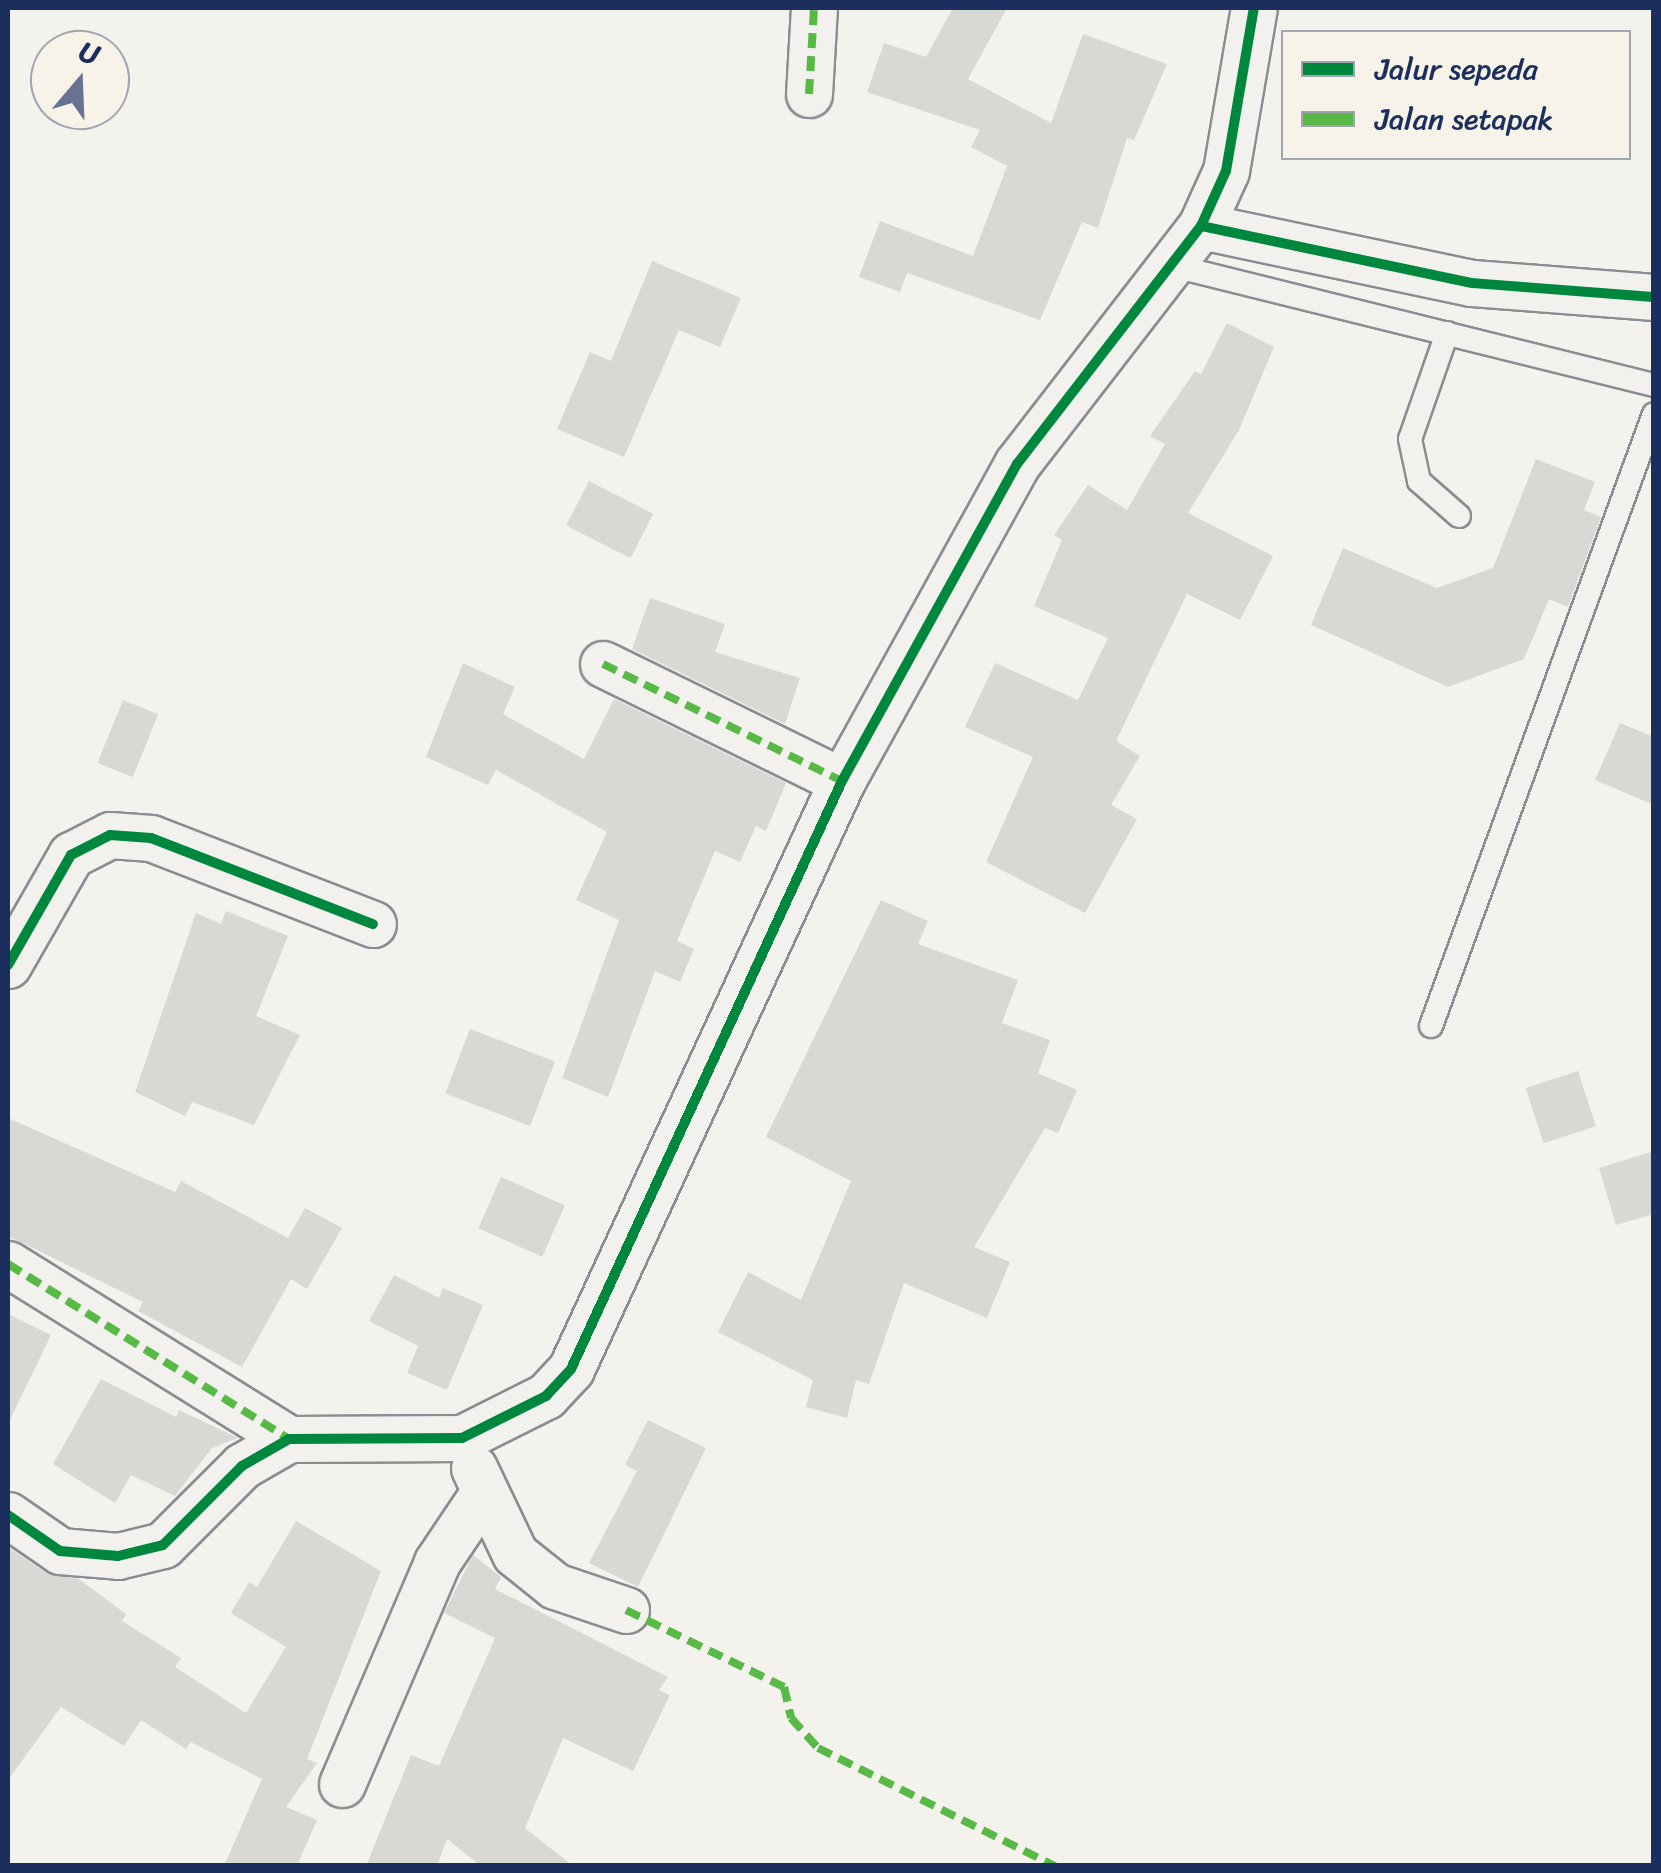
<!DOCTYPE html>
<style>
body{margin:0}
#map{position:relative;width:1661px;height:1873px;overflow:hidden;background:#f4f2ec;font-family:Sriracha,sans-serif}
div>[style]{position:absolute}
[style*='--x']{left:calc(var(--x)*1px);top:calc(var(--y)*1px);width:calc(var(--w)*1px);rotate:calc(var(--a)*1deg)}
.building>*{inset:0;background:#d8d8d5;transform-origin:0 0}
.roads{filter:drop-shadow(2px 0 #898c92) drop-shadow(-2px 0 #898c92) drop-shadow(0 2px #898c92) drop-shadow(0 -2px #898c92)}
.service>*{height:22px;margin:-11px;padding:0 11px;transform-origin:11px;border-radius:11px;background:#f2f1ed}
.minor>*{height:45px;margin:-22.5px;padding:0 22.5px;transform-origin:22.5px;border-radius:22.5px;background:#f2f1ed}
.quiet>*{height:8px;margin-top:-4px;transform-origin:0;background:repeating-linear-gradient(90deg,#58b947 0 15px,transparent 0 23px)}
.cycleway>*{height:10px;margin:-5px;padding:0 5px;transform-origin:5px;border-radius:5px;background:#00873e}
span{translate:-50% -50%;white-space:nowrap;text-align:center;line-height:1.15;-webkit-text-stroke:8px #f7f3e8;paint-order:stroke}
.frame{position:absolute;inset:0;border:10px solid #1b2f5e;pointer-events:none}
.legend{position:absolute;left:1281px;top:30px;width:350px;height:130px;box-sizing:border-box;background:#f7f3e8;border:2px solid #9fa5b1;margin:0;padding:12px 18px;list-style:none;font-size:30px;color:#1b2f5e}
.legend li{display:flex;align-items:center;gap:20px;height:50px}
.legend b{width:50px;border:2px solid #9fa5b1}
.north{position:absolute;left:30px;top:30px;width:100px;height:100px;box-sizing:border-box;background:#f7f3e8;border:2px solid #9fa5b1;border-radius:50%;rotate:19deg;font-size:28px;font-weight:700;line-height:40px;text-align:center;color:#1b2f5e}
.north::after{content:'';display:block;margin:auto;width:35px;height:45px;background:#677390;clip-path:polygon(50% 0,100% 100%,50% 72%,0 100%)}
</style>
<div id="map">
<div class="building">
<i style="clip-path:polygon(953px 8px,1007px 8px,968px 79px,1051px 123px,1083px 34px,1167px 64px,1134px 140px,1127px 138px,1098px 228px,1082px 222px,1040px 320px,907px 273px,900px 292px,859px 277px,880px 221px,973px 256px,1007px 166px,971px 147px,980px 130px,867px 92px,884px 43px,926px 57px)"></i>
<i style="clip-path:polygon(652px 261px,741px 298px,720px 347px,679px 330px,624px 457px,557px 429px,590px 352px,611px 361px)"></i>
<i style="clip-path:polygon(1227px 323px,1274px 347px,1239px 430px,1188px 513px,1273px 556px,1240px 620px,1187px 594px,1116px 741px,1140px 756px,1111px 805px,1137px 819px,1085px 913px,986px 862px,1033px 757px,965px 727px,995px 663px,1078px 700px,1108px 638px,1034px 606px,1062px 540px,1054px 535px,1088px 485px,1127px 510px,1165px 444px,1150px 436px,1195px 371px,1201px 374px)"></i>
<i style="clip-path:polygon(1536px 459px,1595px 482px,1584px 510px,1601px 517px,1568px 607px,1549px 599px,1524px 659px,1448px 687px,1311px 625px,1343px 548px,1437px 588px,1493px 568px)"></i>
<i style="left:589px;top:481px;width:72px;height:50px;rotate:27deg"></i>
<i style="clip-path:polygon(650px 598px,725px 624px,715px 652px,800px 678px,785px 724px,632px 649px)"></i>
<i style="clip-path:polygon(463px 663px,515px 687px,503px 714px,584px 759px,614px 699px,786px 783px,766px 831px,756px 826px,740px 862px,715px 851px,677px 941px,694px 949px,680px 982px,655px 971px,608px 1097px,562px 1078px,619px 920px,576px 900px,607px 832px,496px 770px,488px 785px,426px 757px)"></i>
<i style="left:123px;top:700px;width:38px;height:68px;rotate:22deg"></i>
<i style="clip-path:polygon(1620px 723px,1654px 737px,1654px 805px,1595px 780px)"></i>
<i style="clip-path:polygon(881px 900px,928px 921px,918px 944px,1018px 980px,1002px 1023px,1050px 1040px,1038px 1073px,1077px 1090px,1058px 1133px,1045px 1128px,974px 1247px,1010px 1262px,987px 1318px,904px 1283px,869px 1384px,856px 1380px,847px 1418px,806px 1407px,813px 1380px,718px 1332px,748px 1272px,801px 1300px,851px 1181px,766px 1137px)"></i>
<i style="clip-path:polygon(226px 911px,288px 936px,256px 1016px,300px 1035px,254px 1125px,192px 1102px,185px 1116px,135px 1092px,196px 913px,221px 924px)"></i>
<i style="left:470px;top:1029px;width:91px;height:69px;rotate:21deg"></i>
<i style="left:1578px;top:1071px;width:58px;height:55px;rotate:72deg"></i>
<i style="clip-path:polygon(8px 1118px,175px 1192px,181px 1181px,288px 1238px,305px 1208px,342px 1228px,307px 1289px,291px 1279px,242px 1367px,138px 1311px,143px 1302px,8px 1236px)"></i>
<i style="clip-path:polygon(1654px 1151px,1654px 1214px,1616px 1225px,1599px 1168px)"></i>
<i style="left:501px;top:1177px;width:70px;height:56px;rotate:24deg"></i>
<i style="clip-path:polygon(394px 1275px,439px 1298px,443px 1288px,483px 1305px,447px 1390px,407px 1373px,418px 1346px,369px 1321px)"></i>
<i style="clip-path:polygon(8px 1314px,51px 1335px,8px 1424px)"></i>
<i style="clip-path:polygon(101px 1379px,176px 1417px,179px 1410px,238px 1438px,212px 1448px,175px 1496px,131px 1475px,115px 1503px,53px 1464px)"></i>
<i style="clip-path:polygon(648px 1420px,706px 1448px,638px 1587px,589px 1563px,637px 1471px,625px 1465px)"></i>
<i style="clip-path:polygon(296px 1521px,381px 1571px,307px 1759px,317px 1763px,286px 1807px,317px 1820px,297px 1866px,224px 1866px,262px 1779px,191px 1742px,186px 1749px,141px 1720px,124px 1746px,61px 1707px,8px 1780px,8px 1547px,46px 1573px,79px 1579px,126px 1614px,122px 1621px,181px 1658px,175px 1667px,246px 1713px,286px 1647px,231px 1613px,249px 1582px,257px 1587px)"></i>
<i style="clip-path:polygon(473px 1555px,501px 1577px,495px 1589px,668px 1677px,659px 1690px,670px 1695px,633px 1771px,563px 1738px,525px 1828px,573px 1866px,481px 1866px,447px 1839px,437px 1866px,366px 1866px,411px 1755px,439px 1766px,495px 1638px,444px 1613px)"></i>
</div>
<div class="roads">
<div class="service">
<i style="--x:1166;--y:264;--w:503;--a:13.93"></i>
<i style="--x:1447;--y:333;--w:112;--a:109.2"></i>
<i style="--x:1410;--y:439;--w:43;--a:77.9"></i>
<i style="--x:1419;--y:481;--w:53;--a:41.2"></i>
<i style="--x:1431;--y:1026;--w:651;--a:-69.98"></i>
</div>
<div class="minor">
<i style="--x:809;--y:94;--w:86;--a:-86.7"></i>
<i style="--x:1201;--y:226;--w:277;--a:11.9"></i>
<i style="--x:1472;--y:283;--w:183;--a:4.4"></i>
<i style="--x:603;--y:664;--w:266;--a:26.1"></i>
<i style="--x:8;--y:965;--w:127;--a:-60.2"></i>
<i style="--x:71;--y:855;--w:44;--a:-27.1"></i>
<i style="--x:110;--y:835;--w:41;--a:4.2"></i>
<i style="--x:151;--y:838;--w:238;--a:21.2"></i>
<i style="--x:8;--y:1264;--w:331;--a:31.9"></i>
<i style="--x:474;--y:1468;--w:95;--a:64.5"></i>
<i style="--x:515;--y:1554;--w:51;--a:38.7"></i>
<i style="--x:555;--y:1586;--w:75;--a:18.7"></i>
<i style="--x:8;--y:1515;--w:63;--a:34.7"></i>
<i style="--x:60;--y:1551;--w:58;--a:4.9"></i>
<i style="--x:118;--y:1556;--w:46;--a:-13.7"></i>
<i style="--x:163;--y:1545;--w:112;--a:-45"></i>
<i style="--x:242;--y:1466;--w:54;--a:-29.9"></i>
<i style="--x:289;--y:1439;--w:173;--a:-0.3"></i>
<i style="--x:462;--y:1438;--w:94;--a:-26.6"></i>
<i style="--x:546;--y:1396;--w:37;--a:-47"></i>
<i style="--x:571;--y:1369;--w:647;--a:-65.26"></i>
<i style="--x:842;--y:781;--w:362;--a:-61.1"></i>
<i style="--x:1017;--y:464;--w:301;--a:-52.3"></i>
<i style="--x:1201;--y:226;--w:60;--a:-65.6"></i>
<i style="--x:1226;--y:171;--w:165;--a:-80.3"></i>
<i style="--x:342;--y:1784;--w:241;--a:-66.8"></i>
<i style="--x:437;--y:1562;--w:84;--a:-56.1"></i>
</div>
</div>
<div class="quiet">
<i style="--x:809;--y:94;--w:86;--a:-86.7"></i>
<i style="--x:603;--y:664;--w:266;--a:26.1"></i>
<i style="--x:8;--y:1264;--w:331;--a:31.9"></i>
<i style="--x:626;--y:1610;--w:176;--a:26"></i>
<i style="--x:784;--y:1687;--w:32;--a:77"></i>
<i style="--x:791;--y:1718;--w:40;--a:48"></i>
<i style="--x:818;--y:1748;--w:265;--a:26.5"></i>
</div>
<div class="cycleway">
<i style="--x:1201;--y:226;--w:277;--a:11.9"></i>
<i style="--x:1472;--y:283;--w:183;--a:4.4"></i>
<i style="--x:8;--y:965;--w:127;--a:-60.2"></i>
<i style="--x:71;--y:855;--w:44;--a:-27.1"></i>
<i style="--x:110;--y:835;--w:41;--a:4.2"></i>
<i style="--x:151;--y:838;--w:238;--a:21.2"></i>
<i style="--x:8;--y:1515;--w:63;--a:34.7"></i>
<i style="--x:60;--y:1551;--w:58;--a:4.9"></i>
<i style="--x:118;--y:1556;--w:46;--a:-13.7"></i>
<i style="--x:163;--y:1545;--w:112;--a:-45"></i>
<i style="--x:242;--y:1466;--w:54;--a:-29.9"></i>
<i style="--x:289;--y:1439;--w:173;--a:-0.3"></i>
<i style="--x:462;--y:1438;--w:94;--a:-26.6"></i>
<i style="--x:546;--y:1396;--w:37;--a:-47"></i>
<i style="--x:571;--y:1369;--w:647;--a:-65.26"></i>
<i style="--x:842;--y:781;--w:362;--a:-61.1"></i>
<i style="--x:1017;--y:464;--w:301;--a:-52.3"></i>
<i style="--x:1201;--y:226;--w:60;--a:-65.6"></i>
<i style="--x:1226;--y:171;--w:165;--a:-80.3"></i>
</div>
<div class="frame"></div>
<ul class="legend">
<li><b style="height:12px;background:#00873e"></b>Jalur sepeda</li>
<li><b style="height:12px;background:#58b947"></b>Jalan setapak</li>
</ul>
<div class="north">U</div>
</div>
